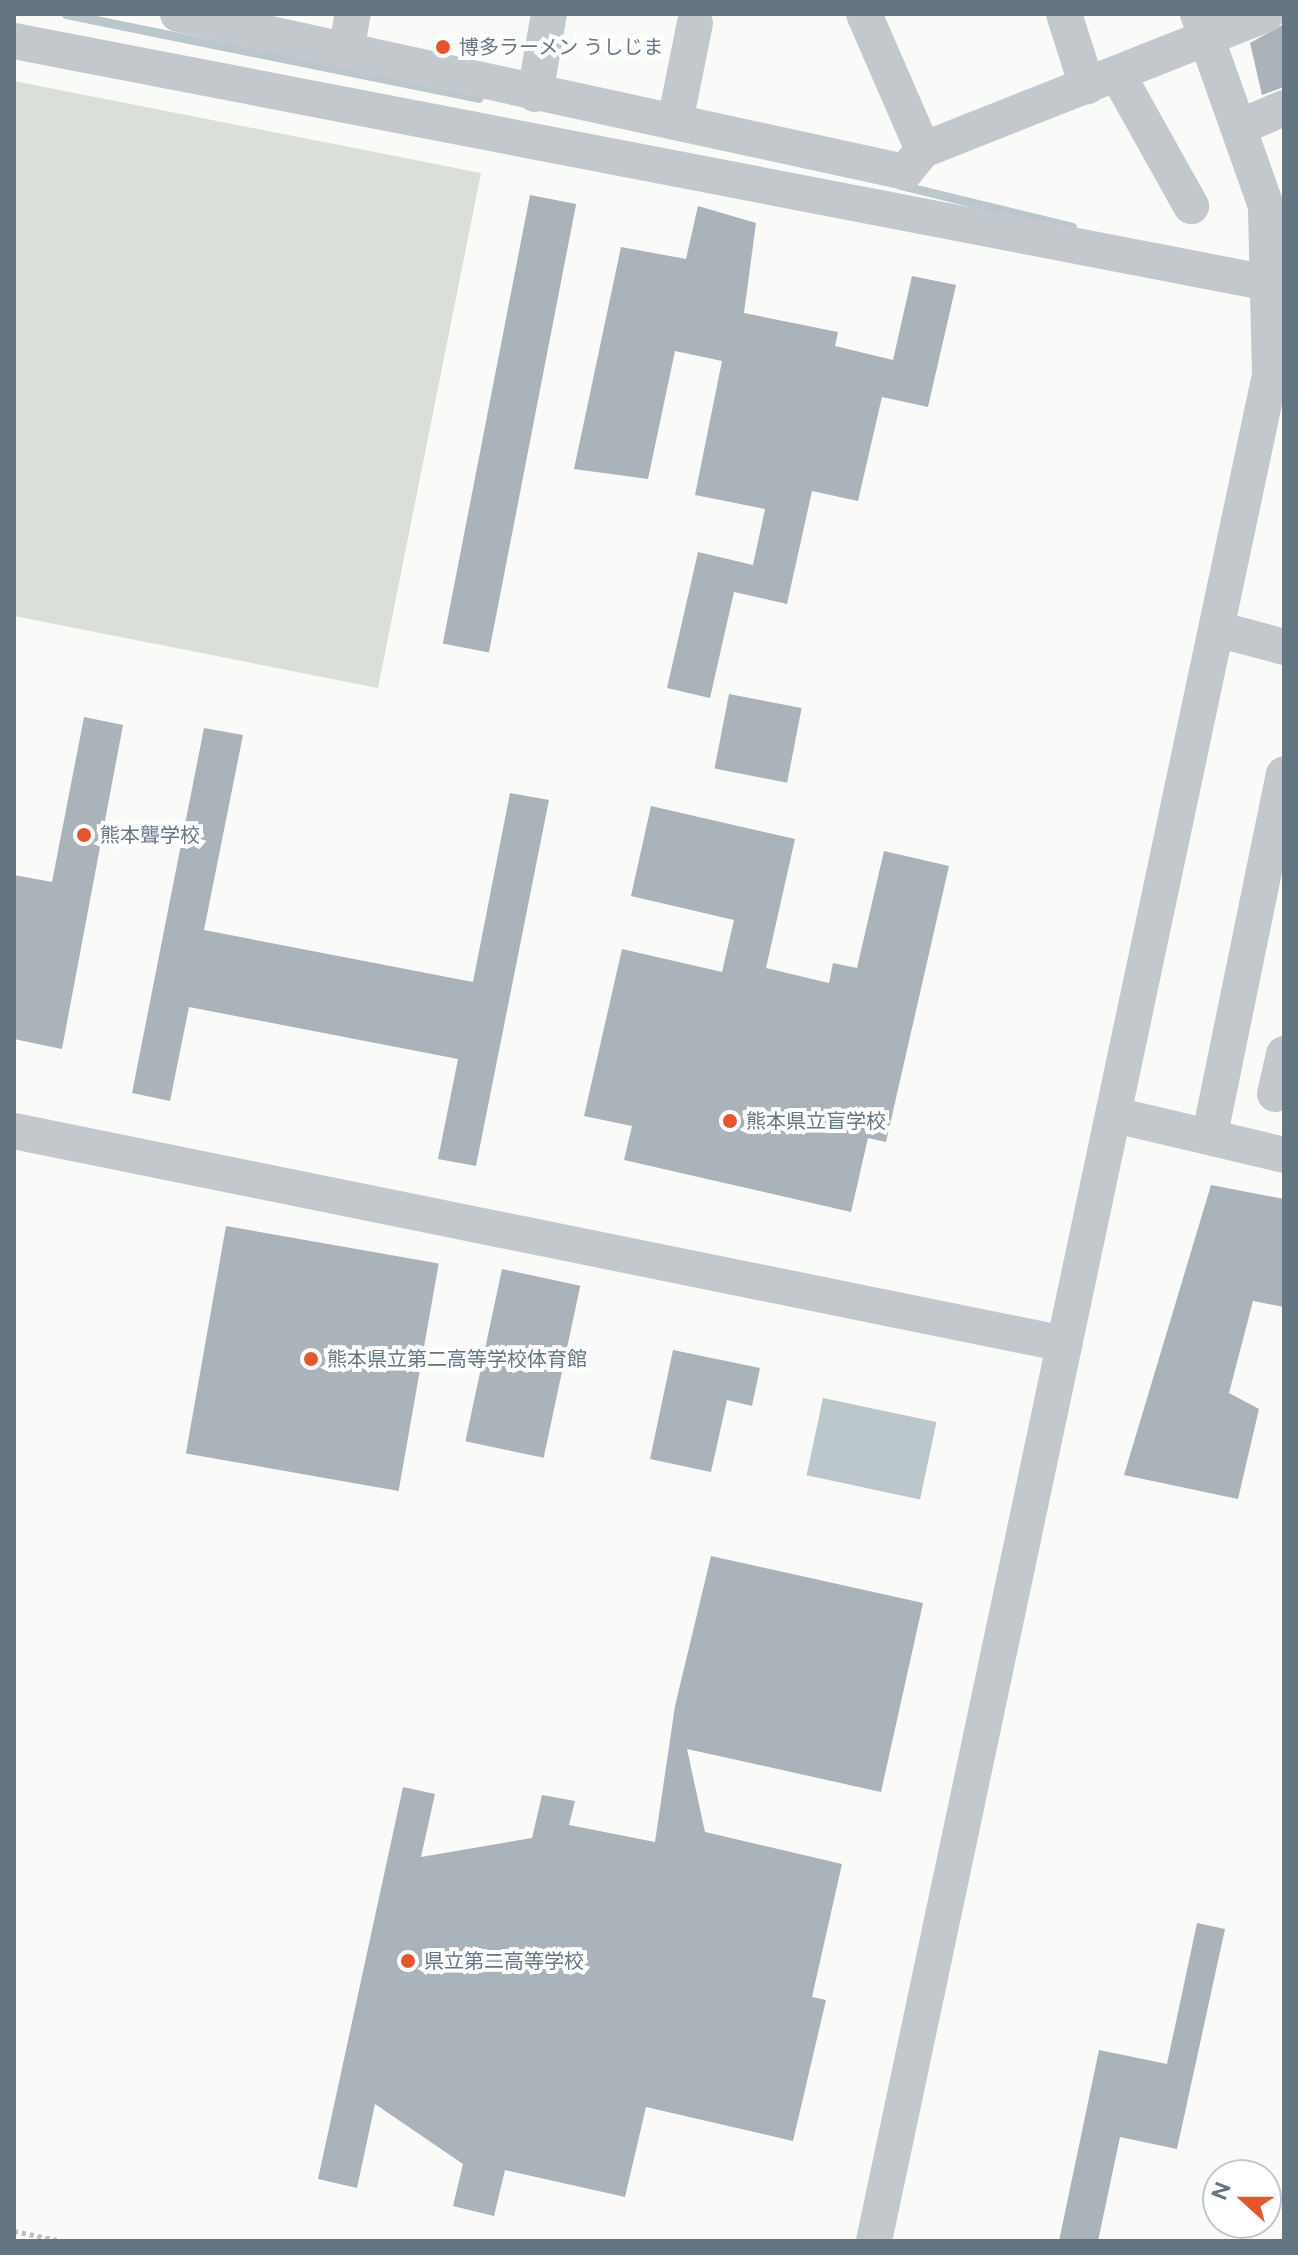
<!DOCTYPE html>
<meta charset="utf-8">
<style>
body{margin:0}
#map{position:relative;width:1298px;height:2255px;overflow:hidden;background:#fafaf8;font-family:Figtree,"Noto Sans JP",sans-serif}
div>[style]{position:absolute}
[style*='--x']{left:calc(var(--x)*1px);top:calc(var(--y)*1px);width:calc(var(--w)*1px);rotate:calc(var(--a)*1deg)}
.green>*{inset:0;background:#dadfd7}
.water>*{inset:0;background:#bbc7cb;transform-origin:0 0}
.stream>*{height:9px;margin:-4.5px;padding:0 4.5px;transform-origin:4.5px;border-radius:4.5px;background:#bbc7cb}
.building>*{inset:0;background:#aab3b9;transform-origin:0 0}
.path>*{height:5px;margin-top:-2.5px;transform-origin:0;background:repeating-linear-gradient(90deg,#bbbfc2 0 4px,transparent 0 8px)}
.minor>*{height:36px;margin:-18px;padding:0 18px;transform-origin:18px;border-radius:18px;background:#c3c8cc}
.dots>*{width:22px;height:22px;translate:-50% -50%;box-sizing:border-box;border:4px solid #fff;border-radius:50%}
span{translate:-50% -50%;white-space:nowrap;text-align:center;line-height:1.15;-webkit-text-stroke:8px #fff;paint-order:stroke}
.poi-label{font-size:20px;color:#657683}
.left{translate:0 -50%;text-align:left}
.frame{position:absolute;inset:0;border:16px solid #657683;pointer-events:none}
.north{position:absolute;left:1202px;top:2159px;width:80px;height:80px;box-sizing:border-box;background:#fff;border:2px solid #c1c8cd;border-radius:50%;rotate:291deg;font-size:22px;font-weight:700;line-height:32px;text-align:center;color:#657683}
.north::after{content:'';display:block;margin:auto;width:28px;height:36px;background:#e4572e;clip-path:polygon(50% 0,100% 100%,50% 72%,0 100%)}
</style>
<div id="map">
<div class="green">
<i style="clip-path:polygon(14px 81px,481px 173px,378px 688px,14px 616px)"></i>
</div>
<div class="water">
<i style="left:823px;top:1398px;width:116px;height:79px;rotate:12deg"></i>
</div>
<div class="stream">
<i style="--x:66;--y:14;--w:421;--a:11.5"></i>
<i style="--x:900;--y:185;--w:177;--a:13.7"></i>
</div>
<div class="building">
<i style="clip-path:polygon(1284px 24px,1284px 87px,1262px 95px,1250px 43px)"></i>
<i style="left:530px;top:195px;width:47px;height:457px;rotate:11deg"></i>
<i style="clip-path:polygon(698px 206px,756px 223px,744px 313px,838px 332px,835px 346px,893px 360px,912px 276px,956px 285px,928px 407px,882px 397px,858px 501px,812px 491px,787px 604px,734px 592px,710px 698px,667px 688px,698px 552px,753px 565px,765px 509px,695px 495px,722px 361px,675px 351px,648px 479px,574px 469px,621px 247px,686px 259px)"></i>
<i style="left:729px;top:694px;width:74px;height:76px;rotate:11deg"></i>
<i style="clip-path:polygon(84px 717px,123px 725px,62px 1049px,14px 1039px,14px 875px,52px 882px)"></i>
<i style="clip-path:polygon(204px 728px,243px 735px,204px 930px,473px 982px,510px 793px,549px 800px,476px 1166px,438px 1159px,458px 1059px,189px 1007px,170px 1101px,132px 1093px)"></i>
<i style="clip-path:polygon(651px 806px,795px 839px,766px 968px,829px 983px,833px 963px,857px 968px,884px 851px,949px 866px,886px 1142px,868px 1138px,851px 1212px,624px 1160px,632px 1126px,584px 1116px,622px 949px,722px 972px,734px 920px,631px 896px)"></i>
<i style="clip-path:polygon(1211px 1185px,1284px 1199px,1284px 1307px,1253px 1301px,1229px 1393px,1259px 1409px,1238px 1499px,1124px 1475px)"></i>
<i style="left:226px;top:1226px;width:216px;height:231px;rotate:10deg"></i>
<i style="left:502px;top:1269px;width:80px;height:176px;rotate:12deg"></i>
<i style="clip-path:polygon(673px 1350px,760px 1368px,752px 1406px,727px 1400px,711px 1472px,650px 1459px)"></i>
<i style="clip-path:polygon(711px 1556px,923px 1603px,881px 1792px,687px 1749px,705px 1832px,842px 1864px,812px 1997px,826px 2000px,793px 2141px,646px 2107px,625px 2197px,505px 2170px,494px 2216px,453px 2206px,463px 2164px,375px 2104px,357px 2188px,318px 2179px,403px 1787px,435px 1794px,421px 1857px,532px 1838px,542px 1795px,575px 1801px,569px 1825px,655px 1842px,675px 1706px)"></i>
<i style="clip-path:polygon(1197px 1923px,1225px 1929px,1177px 2149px,1120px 2137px,1098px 2241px,1059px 2241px,1099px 2050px,1167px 2064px)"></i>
</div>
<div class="path">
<i style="--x:14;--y:2231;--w:49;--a:11.8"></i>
</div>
<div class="minor">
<i style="--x:178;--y:14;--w:744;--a:12.26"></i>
<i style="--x:905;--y:172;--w:28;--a:-51"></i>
<i style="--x:923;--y:150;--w:369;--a:-21.6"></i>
<i style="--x:864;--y:14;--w:148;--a:66.5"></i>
<i style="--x:1064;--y:14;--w:76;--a:72.3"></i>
<i style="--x:14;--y:41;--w:1293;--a:10.92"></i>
<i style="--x:346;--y:52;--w:39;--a:-80"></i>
<i style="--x:1119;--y:77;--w:148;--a:60.8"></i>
<i style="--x:535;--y:94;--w:81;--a:-80.1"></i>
<i style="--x:675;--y:122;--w:101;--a:-78.6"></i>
<i style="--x:1240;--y:127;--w:48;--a:-23.4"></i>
<i style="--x:1217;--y:629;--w:69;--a:15"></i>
<i style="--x:1275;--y:1094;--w:41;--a:-77.3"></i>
<i style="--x:1115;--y:1115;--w:174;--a:13.3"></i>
<i style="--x:14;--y:1131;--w:1072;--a:11.46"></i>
<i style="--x:1210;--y:1134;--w:367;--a:-78.4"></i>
<i style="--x:874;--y:2241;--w:1909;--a:-78.02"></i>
<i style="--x:1270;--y:374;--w:168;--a:-91.4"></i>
<i style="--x:1266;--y:206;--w:204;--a:-109.5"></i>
</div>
<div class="dots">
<i style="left:443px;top:47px;background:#e4572e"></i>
<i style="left:84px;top:835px;background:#e4572e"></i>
<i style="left:730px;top:1121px;background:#e4572e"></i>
<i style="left:311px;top:1359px;background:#e4572e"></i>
<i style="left:408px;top:1961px;background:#e4572e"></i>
</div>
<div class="poi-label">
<span class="left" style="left:459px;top:47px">博多ラーメン うしじま</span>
<span class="left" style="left:100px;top:835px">熊本聾学校</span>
<span class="left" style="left:746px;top:1121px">熊本県立盲学校</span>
<span class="left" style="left:327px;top:1359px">熊本県立第二高等学校体育館</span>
<span class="left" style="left:424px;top:1961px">県立第二高等学校</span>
</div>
<div class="frame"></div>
<div class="north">N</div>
</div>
